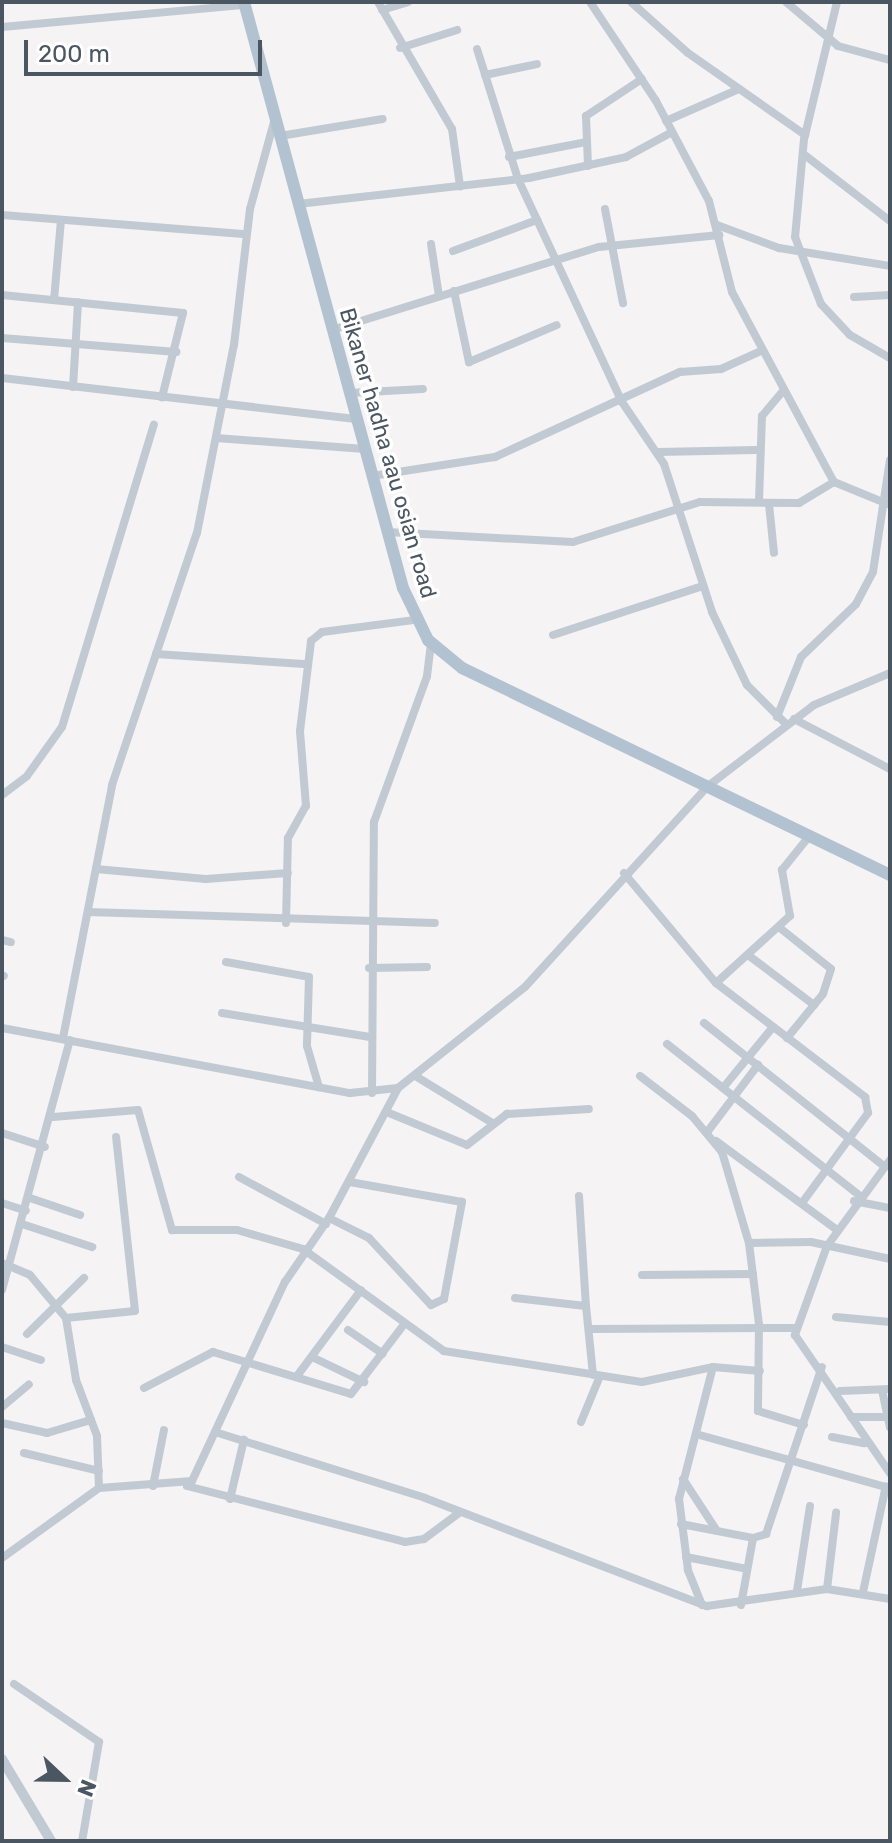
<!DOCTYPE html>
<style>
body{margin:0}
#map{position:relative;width:892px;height:1843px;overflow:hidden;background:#f5f3f3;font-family:Rubik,sans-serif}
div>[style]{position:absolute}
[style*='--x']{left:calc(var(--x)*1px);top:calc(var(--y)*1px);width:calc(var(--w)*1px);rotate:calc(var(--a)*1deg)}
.minor>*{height:8px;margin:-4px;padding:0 4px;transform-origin:4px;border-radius:4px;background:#c1cad2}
.tertiary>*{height:10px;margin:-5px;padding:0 5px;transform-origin:5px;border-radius:5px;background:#c1cad2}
.primary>*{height:12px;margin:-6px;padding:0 6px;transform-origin:6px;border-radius:6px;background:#b3c2d1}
span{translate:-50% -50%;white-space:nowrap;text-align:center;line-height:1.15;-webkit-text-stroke:7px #fff;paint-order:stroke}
.street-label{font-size:22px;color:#4a5661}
.frame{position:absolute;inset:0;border:4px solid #4a5661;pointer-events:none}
.north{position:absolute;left:24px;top:1739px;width:80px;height:80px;-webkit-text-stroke:6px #fff;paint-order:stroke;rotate:112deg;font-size:22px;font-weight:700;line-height:32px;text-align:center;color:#4a5661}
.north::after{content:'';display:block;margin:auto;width:28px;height:36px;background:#4a5661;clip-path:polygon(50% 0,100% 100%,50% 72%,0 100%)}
.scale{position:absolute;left:24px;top:40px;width:238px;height:36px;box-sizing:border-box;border:4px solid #4a5661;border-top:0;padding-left:10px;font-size:24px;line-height:28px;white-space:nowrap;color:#4a5661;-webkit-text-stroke:6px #fff;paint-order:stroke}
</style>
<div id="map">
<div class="minor">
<i style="--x:378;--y:2;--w:147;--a:59.8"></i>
<i style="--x:452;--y:129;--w:58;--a:82"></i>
<i style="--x:590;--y:2;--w:119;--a:56.3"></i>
<i style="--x:656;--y:101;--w:113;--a:62.1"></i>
<i style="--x:709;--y:201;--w:94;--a:75.8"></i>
<i style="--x:732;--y:292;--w:216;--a:61.8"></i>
<i style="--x:834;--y:482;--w:61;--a:22.3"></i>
<i style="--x:631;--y:2;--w:76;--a:41.8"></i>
<i style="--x:688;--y:53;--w:143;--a:35"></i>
<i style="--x:786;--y:2;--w:68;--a:40.2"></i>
<i style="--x:838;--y:46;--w:54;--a:15.1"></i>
<i style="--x:837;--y:2;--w:141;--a:103.5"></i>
<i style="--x:804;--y:139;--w:98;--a:95.2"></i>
<i style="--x:795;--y:237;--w:72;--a:68.8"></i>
<i style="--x:821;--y:304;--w:42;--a:46.9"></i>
<i style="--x:850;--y:335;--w:46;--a:29.9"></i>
<i style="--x:382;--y:10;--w:27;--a:-17"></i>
<i style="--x:2;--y:27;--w:244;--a:-5.2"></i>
<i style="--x:400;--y:48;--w:60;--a:-17.5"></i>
<i style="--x:477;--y:49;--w:136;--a:72.5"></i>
<i style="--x:518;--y:179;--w:246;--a:65"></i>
<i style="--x:622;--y:402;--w:75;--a:55.9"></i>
<i style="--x:664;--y:464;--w:156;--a:72"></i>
<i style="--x:712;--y:612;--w:81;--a:64.4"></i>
<i style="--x:747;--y:685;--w:55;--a:45"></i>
<i style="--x:485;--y:75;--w:53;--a:-11.9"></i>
<i style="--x:666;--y:121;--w:80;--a:-23.7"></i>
<i style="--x:280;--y:136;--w:104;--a:-9.4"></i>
<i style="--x:806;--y:156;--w:106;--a:37.7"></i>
<i style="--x:509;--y:157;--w:78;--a:-11"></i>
<i style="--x:588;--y:166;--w:50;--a:-92.3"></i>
<i style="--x:586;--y:116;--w:67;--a:-33.5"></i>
<i style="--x:298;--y:204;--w:232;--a:-6.4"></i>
<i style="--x:529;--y:178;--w:99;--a:-12.2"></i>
<i style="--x:626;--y:157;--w:52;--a:-28.5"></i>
<i style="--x:605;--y:209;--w:96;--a:79.2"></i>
<i style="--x:2;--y:215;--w:245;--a:4.5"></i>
<i style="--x:717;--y:225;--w:66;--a:20.4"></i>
<i style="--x:779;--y:248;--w:112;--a:9.2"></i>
<i style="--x:431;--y:244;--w:53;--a:81.3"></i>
<i style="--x:453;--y:251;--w:90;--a:-20.3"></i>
<i style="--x:454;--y:291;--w:73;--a:78.1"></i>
<i style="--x:469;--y:362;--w:95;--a:-22.8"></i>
<i style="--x:2;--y:295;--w:182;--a:5.7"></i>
<i style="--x:183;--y:313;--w:87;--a:104"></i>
<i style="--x:854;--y:297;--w:36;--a:-3"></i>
<i style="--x:54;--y:300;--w:80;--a:-85"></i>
<i style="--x:332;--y:330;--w:280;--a:-17.3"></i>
<i style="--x:599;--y:247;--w:121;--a:-5.7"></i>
<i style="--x:2;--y:338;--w:175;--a:4.6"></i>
<i style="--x:2;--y:378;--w:356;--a:6.6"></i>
<i style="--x:73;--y:387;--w:85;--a:-86.6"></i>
<i style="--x:349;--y:393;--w:74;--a:-3.1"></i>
<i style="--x:216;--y:438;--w:149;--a:4.2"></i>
<i style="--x:658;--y:452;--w:98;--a:-1.2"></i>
<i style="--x:372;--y:476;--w:124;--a:-8.8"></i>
<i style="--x:495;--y:457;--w:204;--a:-24.7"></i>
<i style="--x:680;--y:372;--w:41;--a:-4.2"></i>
<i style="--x:721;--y:369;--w:44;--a:-24.2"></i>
<i style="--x:759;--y:501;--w:85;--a:-88"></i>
<i style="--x:762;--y:416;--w:33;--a:-50"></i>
<i style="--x:769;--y:504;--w:49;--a:84.2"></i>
<i style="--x:387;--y:532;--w:186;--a:3.1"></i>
<i style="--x:573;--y:542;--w:133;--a:-17.5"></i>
<i style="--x:700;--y:502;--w:99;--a:0.6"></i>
<i style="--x:799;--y:503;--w:41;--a:-31"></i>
<i style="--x:553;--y:635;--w:158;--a:-18.1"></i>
<i style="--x:156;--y:654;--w:148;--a:3.9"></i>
<i style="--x:777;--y:717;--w:65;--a:-68.2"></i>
<i style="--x:801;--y:657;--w:76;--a:-43.9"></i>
<i style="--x:856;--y:604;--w:36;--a:-62"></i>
<i style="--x:873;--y:572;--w:113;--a:-81.4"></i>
<i style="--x:794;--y:719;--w:108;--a:27.5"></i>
<i style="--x:2;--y:795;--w:31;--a:-37"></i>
<i style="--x:27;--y:776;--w:60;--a:-54.5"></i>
<i style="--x:62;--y:727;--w:316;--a:-73.1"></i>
<i style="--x:96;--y:869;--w:110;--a:5.2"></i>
<i style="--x:206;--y:879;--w:82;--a:-4.2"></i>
<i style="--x:624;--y:873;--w:143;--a:50.1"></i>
<i style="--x:716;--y:983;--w:188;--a:37.4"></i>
<i style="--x:865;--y:1097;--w:16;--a:79"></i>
<i style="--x:868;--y:1113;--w:112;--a:126.3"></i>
<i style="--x:88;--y:912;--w:347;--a:1.8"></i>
<i style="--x:286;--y:923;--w:85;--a:-88.7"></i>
<i style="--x:288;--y:838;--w:37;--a:-61"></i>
<i style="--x:306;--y:806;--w:75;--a:-94.6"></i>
<i style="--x:300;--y:731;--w:91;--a:-83"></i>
<i style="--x:311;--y:641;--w:14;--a:-39"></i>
<i style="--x:322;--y:632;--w:94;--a:-7.4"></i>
<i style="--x:780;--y:928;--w:65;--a:38.8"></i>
<i style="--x:831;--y:969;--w:26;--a:108"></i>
<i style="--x:823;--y:994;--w:57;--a:129.3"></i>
<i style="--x:2;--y:940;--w:9;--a:13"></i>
<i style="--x:748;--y:955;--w:83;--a:37.1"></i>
<i style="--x:226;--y:962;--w:84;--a:10.2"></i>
<i style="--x:309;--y:977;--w:69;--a:91.7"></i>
<i style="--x:307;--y:1046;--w:43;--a:73.7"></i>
<i style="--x:369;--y:968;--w:58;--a:-1"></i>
<i style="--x:2;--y:975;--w:2;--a:27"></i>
<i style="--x:716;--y:983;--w:100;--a:-42.2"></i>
<i style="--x:790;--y:916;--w:47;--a:-99.9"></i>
<i style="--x:782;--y:870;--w:45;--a:-51.3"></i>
<i style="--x:222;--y:1013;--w:150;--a:9.2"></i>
<i style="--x:704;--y:1023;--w:230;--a:38.5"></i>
<i style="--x:2;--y:1028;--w:354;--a:10.6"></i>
<i style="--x:350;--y:1093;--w:48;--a:-5.9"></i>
<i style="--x:398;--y:1088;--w:162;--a:-38.5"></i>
<i style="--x:525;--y:987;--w:272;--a:-47.7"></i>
<i style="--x:708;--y:786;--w:133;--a:-37.4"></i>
<i style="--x:814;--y:705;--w:82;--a:-22.8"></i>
<i style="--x:63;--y:1038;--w:258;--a:-79"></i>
<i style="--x:112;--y:785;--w:266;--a:-71.4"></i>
<i style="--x:197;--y:533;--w:192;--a:-78.9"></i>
<i style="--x:234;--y:345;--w:137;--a:-83.3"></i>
<i style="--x:250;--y:209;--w:94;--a:-74.6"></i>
<i style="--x:667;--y:1044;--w:244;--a:38.2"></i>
<i style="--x:640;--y:1076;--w:66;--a:37.6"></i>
<i style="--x:692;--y:1116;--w:47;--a:50.2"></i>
<i style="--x:722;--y:1152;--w:95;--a:73.5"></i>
<i style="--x:749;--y:1243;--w:83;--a:83"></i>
<i style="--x:759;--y:1325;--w:86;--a:90.7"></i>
<i style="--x:758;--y:1411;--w:48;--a:16.9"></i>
<i style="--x:417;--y:1077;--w:90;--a:31.4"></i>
<i style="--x:723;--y:1088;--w:79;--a:-50.7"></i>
<i style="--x:372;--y:1093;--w:271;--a:-89.6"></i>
<i style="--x:374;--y:822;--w:155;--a:-70"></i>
<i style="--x:427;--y:676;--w:32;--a:-83"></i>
<i style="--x:389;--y:1113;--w:84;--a:22.3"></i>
<i style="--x:467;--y:1145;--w:51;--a:-37.8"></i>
<i style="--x:507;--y:1114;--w:82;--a:-3.5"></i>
<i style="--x:53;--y:1117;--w:85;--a:-4.7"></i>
<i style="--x:138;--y:1110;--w:125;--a:74.2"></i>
<i style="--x:172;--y:1230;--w:65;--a:0"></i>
<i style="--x:237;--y:1230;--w:69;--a:16.1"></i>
<i style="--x:303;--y:1249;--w:174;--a:35.9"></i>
<i style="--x:444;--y:1351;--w:200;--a:8.9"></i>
<i style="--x:642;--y:1382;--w:73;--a:-11.9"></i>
<i style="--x:713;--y:1367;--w:47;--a:4.9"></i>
<i style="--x:708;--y:1131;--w:83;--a:-52.9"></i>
<i style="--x:2;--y:1133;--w:45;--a:18"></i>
<i style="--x:716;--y:1141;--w:149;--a:36.3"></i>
<i style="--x:890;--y:1160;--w:107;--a:126.2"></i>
<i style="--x:827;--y:1246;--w:95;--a:109.8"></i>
<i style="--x:795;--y:1335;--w:168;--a:55.5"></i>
<i style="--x:239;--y:1177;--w:99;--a:28.4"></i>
<i style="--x:579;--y:1196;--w:110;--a:86.4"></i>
<i style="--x:30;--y:1198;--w:53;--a:18.8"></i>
<i style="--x:854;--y:1201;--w:37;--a:11"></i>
<i style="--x:2;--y:1203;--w:25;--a:18"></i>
<i style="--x:329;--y:1218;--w:45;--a:26.6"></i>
<i style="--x:369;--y:1238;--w:91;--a:47.2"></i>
<i style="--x:431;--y:1305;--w:14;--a:-25"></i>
<i style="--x:444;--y:1299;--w:99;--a:-79.5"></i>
<i style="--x:462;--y:1202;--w:114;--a:-169.9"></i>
<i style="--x:22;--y:1224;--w:74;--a:18.2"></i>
<i style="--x:749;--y:1243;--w:62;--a:-0.9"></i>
<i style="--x:811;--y:1242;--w:81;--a:12.1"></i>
<i style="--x:2;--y:1263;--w:30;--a:23"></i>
<i style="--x:30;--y:1275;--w:56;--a:50.1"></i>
<i style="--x:66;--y:1318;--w:63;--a:80.8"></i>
<i style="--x:76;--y:1380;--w:60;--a:69.4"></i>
<i style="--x:97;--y:1436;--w:52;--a:87.8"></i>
<i style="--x:642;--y:1275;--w:111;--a:-0.5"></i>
<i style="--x:2;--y:1290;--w:259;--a:-74.8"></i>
<i style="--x:515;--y:1298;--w:71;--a:6.4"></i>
<i style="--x:586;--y:1306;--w:69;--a:84.2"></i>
<i style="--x:836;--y:1317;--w:54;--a:5.3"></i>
<i style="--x:66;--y:1318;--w:69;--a:-5.8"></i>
<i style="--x:135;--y:1311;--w:175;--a:-96.2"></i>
<i style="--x:591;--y:1329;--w:205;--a:-0.3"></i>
<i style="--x:348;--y:1330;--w:42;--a:34.4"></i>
<i style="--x:27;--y:1334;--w:80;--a:-44.5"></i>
<i style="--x:2;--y:1347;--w:41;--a:18.4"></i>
<i style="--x:312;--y:1357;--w:58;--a:25.7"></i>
<i style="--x:297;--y:1376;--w:107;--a:-53.3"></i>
<i style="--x:144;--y:1388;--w:78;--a:-27.6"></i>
<i style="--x:213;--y:1352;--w:144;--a:16.9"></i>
<i style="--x:351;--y:1394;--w:84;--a:-52.7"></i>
<i style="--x:882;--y:1390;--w:38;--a:78"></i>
<i style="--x:840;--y:1391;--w:50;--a:-2.3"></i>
<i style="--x:2;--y:1407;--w:35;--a:-40"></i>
<i style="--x:851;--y:1417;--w:39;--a:0"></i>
<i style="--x:581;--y:1422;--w:50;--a:-67.6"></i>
<i style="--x:2;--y:1423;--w:46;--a:12.5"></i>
<i style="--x:47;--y:1433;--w:46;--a:-16.5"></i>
<i style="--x:215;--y:1432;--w:220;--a:17.4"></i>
<i style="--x:425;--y:1498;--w:302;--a:21"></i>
<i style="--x:707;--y:1606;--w:121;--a:-8.1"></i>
<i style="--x:827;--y:1589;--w:64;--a:9"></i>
<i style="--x:696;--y:1434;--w:201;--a:15.6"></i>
<i style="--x:832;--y:1437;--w:33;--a:11"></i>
<i style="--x:24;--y:1453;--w:77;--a:13.5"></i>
<i style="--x:683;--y:1479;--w:62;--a:56.8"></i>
<i style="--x:153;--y:1486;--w:57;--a:-78.9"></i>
<i style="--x:187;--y:1486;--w:225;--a:14.4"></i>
<i style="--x:405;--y:1542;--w:19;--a:-9"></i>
<i style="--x:424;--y:1539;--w:44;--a:-36.6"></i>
<i style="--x:230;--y:1499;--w:61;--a:-76.7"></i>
<i style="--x:681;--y:1524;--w:73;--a:11"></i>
<i style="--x:753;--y:1538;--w:14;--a:-17"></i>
<i style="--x:766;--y:1534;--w:176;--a:-71.5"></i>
<i style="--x:686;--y:1557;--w:62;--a:11.1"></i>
<i style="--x:2;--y:1558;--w:120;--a:-35.8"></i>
<i style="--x:99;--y:1488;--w:93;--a:-4.3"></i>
<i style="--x:192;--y:1481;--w:220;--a:-65"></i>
<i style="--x:285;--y:1282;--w:78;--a:-55.5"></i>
<i style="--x:329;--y:1218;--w:147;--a:-62"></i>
<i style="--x:827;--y:1589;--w:77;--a:-83.2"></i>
<i style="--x:797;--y:1591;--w:86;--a:-81.3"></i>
<i style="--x:863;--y:1592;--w:108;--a:-77.8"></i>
<i style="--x:702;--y:1605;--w:38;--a:-112"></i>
<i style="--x:688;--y:1570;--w:72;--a:-97.2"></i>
<i style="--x:679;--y:1499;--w:136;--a:-75.6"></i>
<i style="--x:741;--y:1605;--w:68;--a:-79.8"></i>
<i style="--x:14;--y:1684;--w:103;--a:34.3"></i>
<i style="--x:99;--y:1742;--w:100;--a:99.7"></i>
</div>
<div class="tertiary">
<i style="--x:2;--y:1759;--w:96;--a:59.1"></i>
</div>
<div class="primary">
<i style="--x:244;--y:2;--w:607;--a:74.82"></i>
<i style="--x:403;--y:588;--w:58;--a:64.3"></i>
<i style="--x:428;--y:640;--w:44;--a:39.5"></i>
<i style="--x:462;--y:668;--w:475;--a:25.8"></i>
</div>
<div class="street-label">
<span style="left:388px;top:453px;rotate:74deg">Bikaner hadha aau osian road</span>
</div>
<div class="frame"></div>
<div class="north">N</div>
<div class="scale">200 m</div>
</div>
